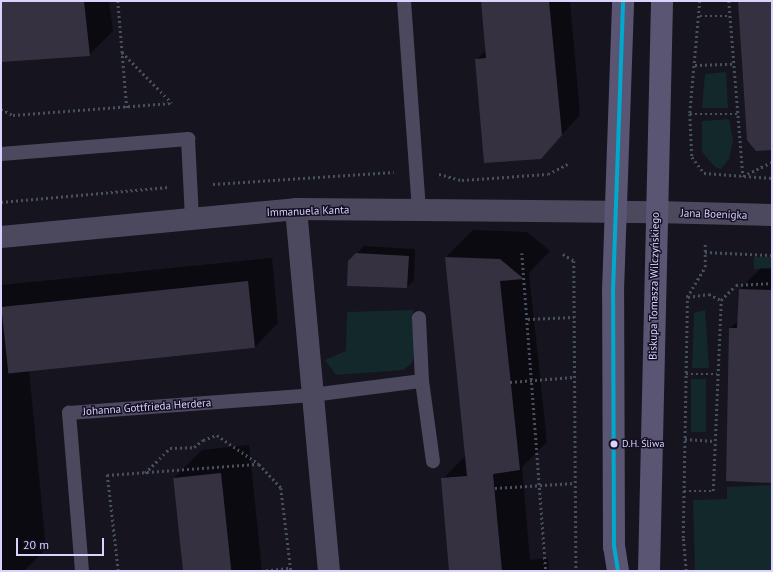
<!DOCTYPE html>
<meta charset="utf-8">
<style>
body{margin:0}
#map{position:relative;width:773px;height:572px;overflow:hidden;background:#16141e;font-family:"PT Sans",sans-serif}
div>[style]{position:absolute}
[style*='--x']{left:calc(var(--x)*1px);top:calc(var(--y)*1px);width:calc(var(--w)*1px);rotate:calc(var(--a)*1deg)}
.green>*{inset:0;background:#13282b;transform-origin:0 0}
.shadow>*{inset:0;background:#0007}
.building>*{inset:0;background:#363140;transform-origin:0 0}
.path>*{height:2.5px;margin-top:-1.25px;transform-origin:0;background:repeating-linear-gradient(90deg,#46505f 0 2px,transparent 0 5px)}
.lane>*{height:14px;margin:-7px;padding:0 7px;transform-origin:7px;border-radius:7px;background:#4c495f}
.street>*{height:22px;margin:-11px;padding:0 11px;transform-origin:11px;border-radius:11px;background:#4c495f}
.secondary>*{height:22px;margin:-11px;padding:0 11px;transform-origin:11px;border-radius:11px;background:#5a5572}
.bus-1>*{height:4px;margin:-2px;padding:0 2px;transform-origin:2px;border-radius:2px;background:#00a9ce}
.dots>*{width:11px;height:11px;translate:-50% -50%;box-sizing:border-box;border:2px solid #140f23;border-radius:50%}
span{translate:-50% -50%;white-space:nowrap;text-align:center;line-height:1.15;-webkit-text-stroke:3px #140f23;paint-order:stroke}
.bus-label{font-size:10px;color:#dcd2fe}
.left{translate:0 -50%;text-align:left}
.street-label{font-size:11px;color:#dcd2fe}
.frame{position:absolute;inset:0;border:2px solid #dcd2fe;pointer-events:none}
.scale{position:absolute;left:16px;top:538px;width:88px;height:18px;box-sizing:border-box;border:2px solid #dcd2fe;border-top:0;padding-left:5px;font-size:12px;line-height:14px;white-space:nowrap;color:#dcd2fe;-webkit-text-stroke:3px #140f23;paint-order:stroke}
</style>
<div id="map">
<div class="green">
<i style="clip-path:polygon(726px 72px,728px 108px,702px 108px,705px 74px)"></i>
<i style="clip-path:polygon(729px 119px,733px 141px,729px 159px,721px 169px,715px 167px,702px 152px,702px 121px)"></i>
<i style="left:754px;top:257px;width:18px;height:12px"></i>
<i style="clip-path:polygon(413px 310px,415px 353px,412px 363px,403px 370px,336px 375px,325px 360px,346px 351px,347px 312px)"></i>
<i style="clip-path:polygon(705px 310px,709px 368px,692px 368px,694px 313px)"></i>
<i style="left:691px;top:379px;width:15px;height:53px"></i>
<i style="clip-path:polygon(772px 485px,772px 571px,695px 571px,693px 500px,727px 499px,727px 487px)"></i>
</div>
<div class="shadow">
<i style="clip-path:polygon(1px 1px,109px 1px,113px 31px,89px 55px,1px 61px)"></i>
<i style="clip-path:polygon(482px 1px,570px 1px,580px 115px,540px 158px,476px 60px,486px 50px)"></i>
<i style="clip-path:polygon(473px 230px,527px 232px,550px 251px,529px 273px,547px 442px,522px 467px,530px 560px,548px 558px,549px 571px,450px 571px,443px 479px,466px 455px,446px 257px)"></i>
<i style="clip-path:polygon(364px 246px,415px 249px,414px 280px,407px 287px,349px 262px)"></i>
<i style="clip-path:polygon(272px 258px,278px 323px,255px 347px,29px 369px,46px 549px,24px 571px,1px 571px,1px 285px)"></i>
<i style="clip-path:polygon(761px 268px,772px 268px,772px 482px,730px 328px,739px 320px,740px 289px)"></i>
<i style="clip-path:polygon(249px 445px,262px 571px,184px 571px,174px 478px,202px 450px)"></i>
</div>
<div class="building">
<i style="clip-path:polygon(1px 1px,84px 1px,90px 56px,1px 62px)"></i>
<i style="clip-path:polygon(481px 1px,549px 1px,562px 135px,541px 159px,484px 163px,475px 59px,486px 58px)"></i>
<i style="clip-path:polygon(738px 1px,772px 1px,772px 150px,756px 151px,747px 140px)"></i>
<i style="clip-path:polygon(356px 253px,409px 256px,407px 288px,347px 286px,348px 261px)"></i>
<i style="clip-path:polygon(445px 257px,500px 259px,524px 279px,500px 281px,520px 470px,493px 474px,502px 571px,449px 571px,441px 478px,467px 476px)"></i>
<i style="left:248px;top:281px;width:67px;height:248px;rotate:84deg"></i>
<i style="clip-path:polygon(739px 289px,772px 290px,772px 483px,726px 481px,729px 328px,737px 328px)"></i>
<i style="left:221px;top:473px;width:99px;height:48px;rotate:84deg"></i>
</div>
<div class="path">
<i style="--x:118;--y:1;--w:108;--a:85.2"></i>
<i style="--x:700;--y:1;--w:113;--a:95.1"></i>
<i style="--x:690;--y:114;--w:43;--a:87.3"></i>
<i style="--x:692;--y:157;--w:20;--a:53"></i>
<i style="--x:704;--y:173;--w:68;--a:4.2"></i>
<i style="--x:729;--y:1;--w:176;--a:85.4"></i>
<i style="--x:743;--y:176;--w:32;--a:-26"></i>
<i style="--x:700;--y:16;--w:29;--a:0"></i>
<i style="--x:122;--y:52;--w:71;--a:45.6"></i>
<i style="--x:695;--y:65;--w:38;--a:-2"></i>
<i style="--x:1;--y:109;--w:13;--a:27"></i>
<i style="--x:13;--y:115;--w:159;--a:-4.3"></i>
<i style="--x:690;--y:114;--w:47;--a:0"></i>
<i style="--x:439;--y:174;--w:24;--a:15"></i>
<i style="--x:462;--y:180;--w:86;--a:-4"></i>
<i style="--x:548;--y:174;--w:22;--a:-27"></i>
<i style="--x:213;--y:184;--w:181;--a:-3.8"></i>
<i style="--x:1;--y:202;--w:168;--a:-5.1"></i>
<i style="--x:705;--y:252;--w:67;--a:2.6"></i>
<i style="--x:522;--y:253;--w:319;--a:85.7"></i>
<i style="--x:563;--y:254;--w:13;--a:32"></i>
<i style="--x:574;--y:261;--w:310;--a:89.6"></i>
<i style="--x:688;--y:297;--w:21;--a:-8"></i>
<i style="--x:709;--y:294;--w:13;--a:27"></i>
<i style="--x:528;--y:319;--w:46;--a:-2.5"></i>
<i style="--x:686;--y:374;--w:31;--a:0"></i>
<i style="--x:510;--y:382;--w:64;--a:-4.5"></i>
<i style="--x:685;--y:439;--w:30;--a:4"></i>
<i style="--x:145;--y:473;--w:35;--a:-45"></i>
<i style="--x:170;--y:448;--w:24;--a:-2"></i>
<i style="--x:194;--y:447;--w:11;--a:-38"></i>
<i style="--x:203;--y:440;--w:15;--a:-20"></i>
<i style="--x:217;--y:435;--w:51;--a:34.6"></i>
<i style="--x:259;--y:464;--w:33;--a:47"></i>
<i style="--x:281;--y:488;--w:84;--a:83.1"></i>
<i style="--x:495;--y:488;--w:80;--a:-3.6"></i>
<i style="--x:684;--y:491;--w:29;--a:0"></i>
<i style="--x:713;--y:491;--w:191;--a:-87.6"></i>
<i style="--x:721;--y:300;--w:21;--a:-45"></i>
<i style="--x:736;--y:285;--w:36;--a:-3"></i>
<i style="--x:118;--y:571;--w:97;--a:-96.5"></i>
<i style="--x:107;--y:475;--w:151;--a:-4.2"></i>
<i style="--x:261;--y:571;--w:30;--a:-6"></i>
<i style="--x:686;--y:571;--w:33;--a:-95"></i>
<i style="--x:683;--y:538;--w:241;--a:-89"></i>
<i style="--x:687;--y:297;--w:35;--a:-59"></i>
<i style="--x:705;--y:267;--w:24;--a:-90"></i>
</div>
<div class="lane">
<i style="--x:404;--y:1;--w:209;--a:85.9"></i>
<i style="--x:1;--y:154;--w:188;--a:-4.6"></i>
<i style="--x:188;--y:139;--w:80;--a:87.1"></i>
<i style="--x:419;--y:318;--w:63;--a:87.3"></i>
<i style="--x:422;--y:381;--w:81;--a:82.2"></i>
<i style="--x:82;--y:571;--w:159;--a:-94.7"></i>
<i style="--x:69;--y:413;--w:244;--a:-4.2"></i>
<i style="--x:312;--y:395;--w:111;--a:-7.3"></i>
</div>
<div class="street">
<i style="--x:296;--y:209;--w:364;--a:84.8"></i>
<i style="--x:1;--y:237;--w:296;--a:-5.4"></i>
<i style="--x:296;--y:209;--w:360;--a:0.5"></i>
<i style="--x:656;--y:212;--w:116;--a:1.5"></i>
</div>
<div class="secondary">
<i style="--x:618;--y:571;--w:24;--a:-99"></i>
<i style="--x:614;--y:547;--w:256;--a:-90.2"></i>
<i style="--x:613;--y:291;--w:290;--a:-88"></i>
<i style="--x:649;--y:571;--w:570;--a:-88.69"></i>
</div>
<div class="bus-1">
<i style="--x:618;--y:571;--w:24;--a:-99"></i>
<i style="--x:614;--y:547;--w:256;--a:-90.2"></i>
<i style="--x:613;--y:291;--w:290;--a:-88"></i>
</div>
<div class="dots">
<i style="left:614px;top:444px;background:#dcd2fe"></i>
</div>
<div class="bus-label">
<span class="left" style="left:622px;top:444px">D.H. Śliwa</span>
</div>
<div class="street-label">
<span style="left:308px;top:211px;rotate:-2deg">Immanuela Kanta</span>
<span style="left:714px;top:214px;rotate:2deg">Jana Boenigka</span>
<span style="left:654px;top:286px;rotate:-89deg">Biskupa Tomasza Wilczyńskiego</span>
<span style="left:147px;top:407px;rotate:-4deg">Johanna Gottfrieda Herdera</span>
</div>
<div class="frame"></div>
<div class="scale">20 m</div>
</div>
